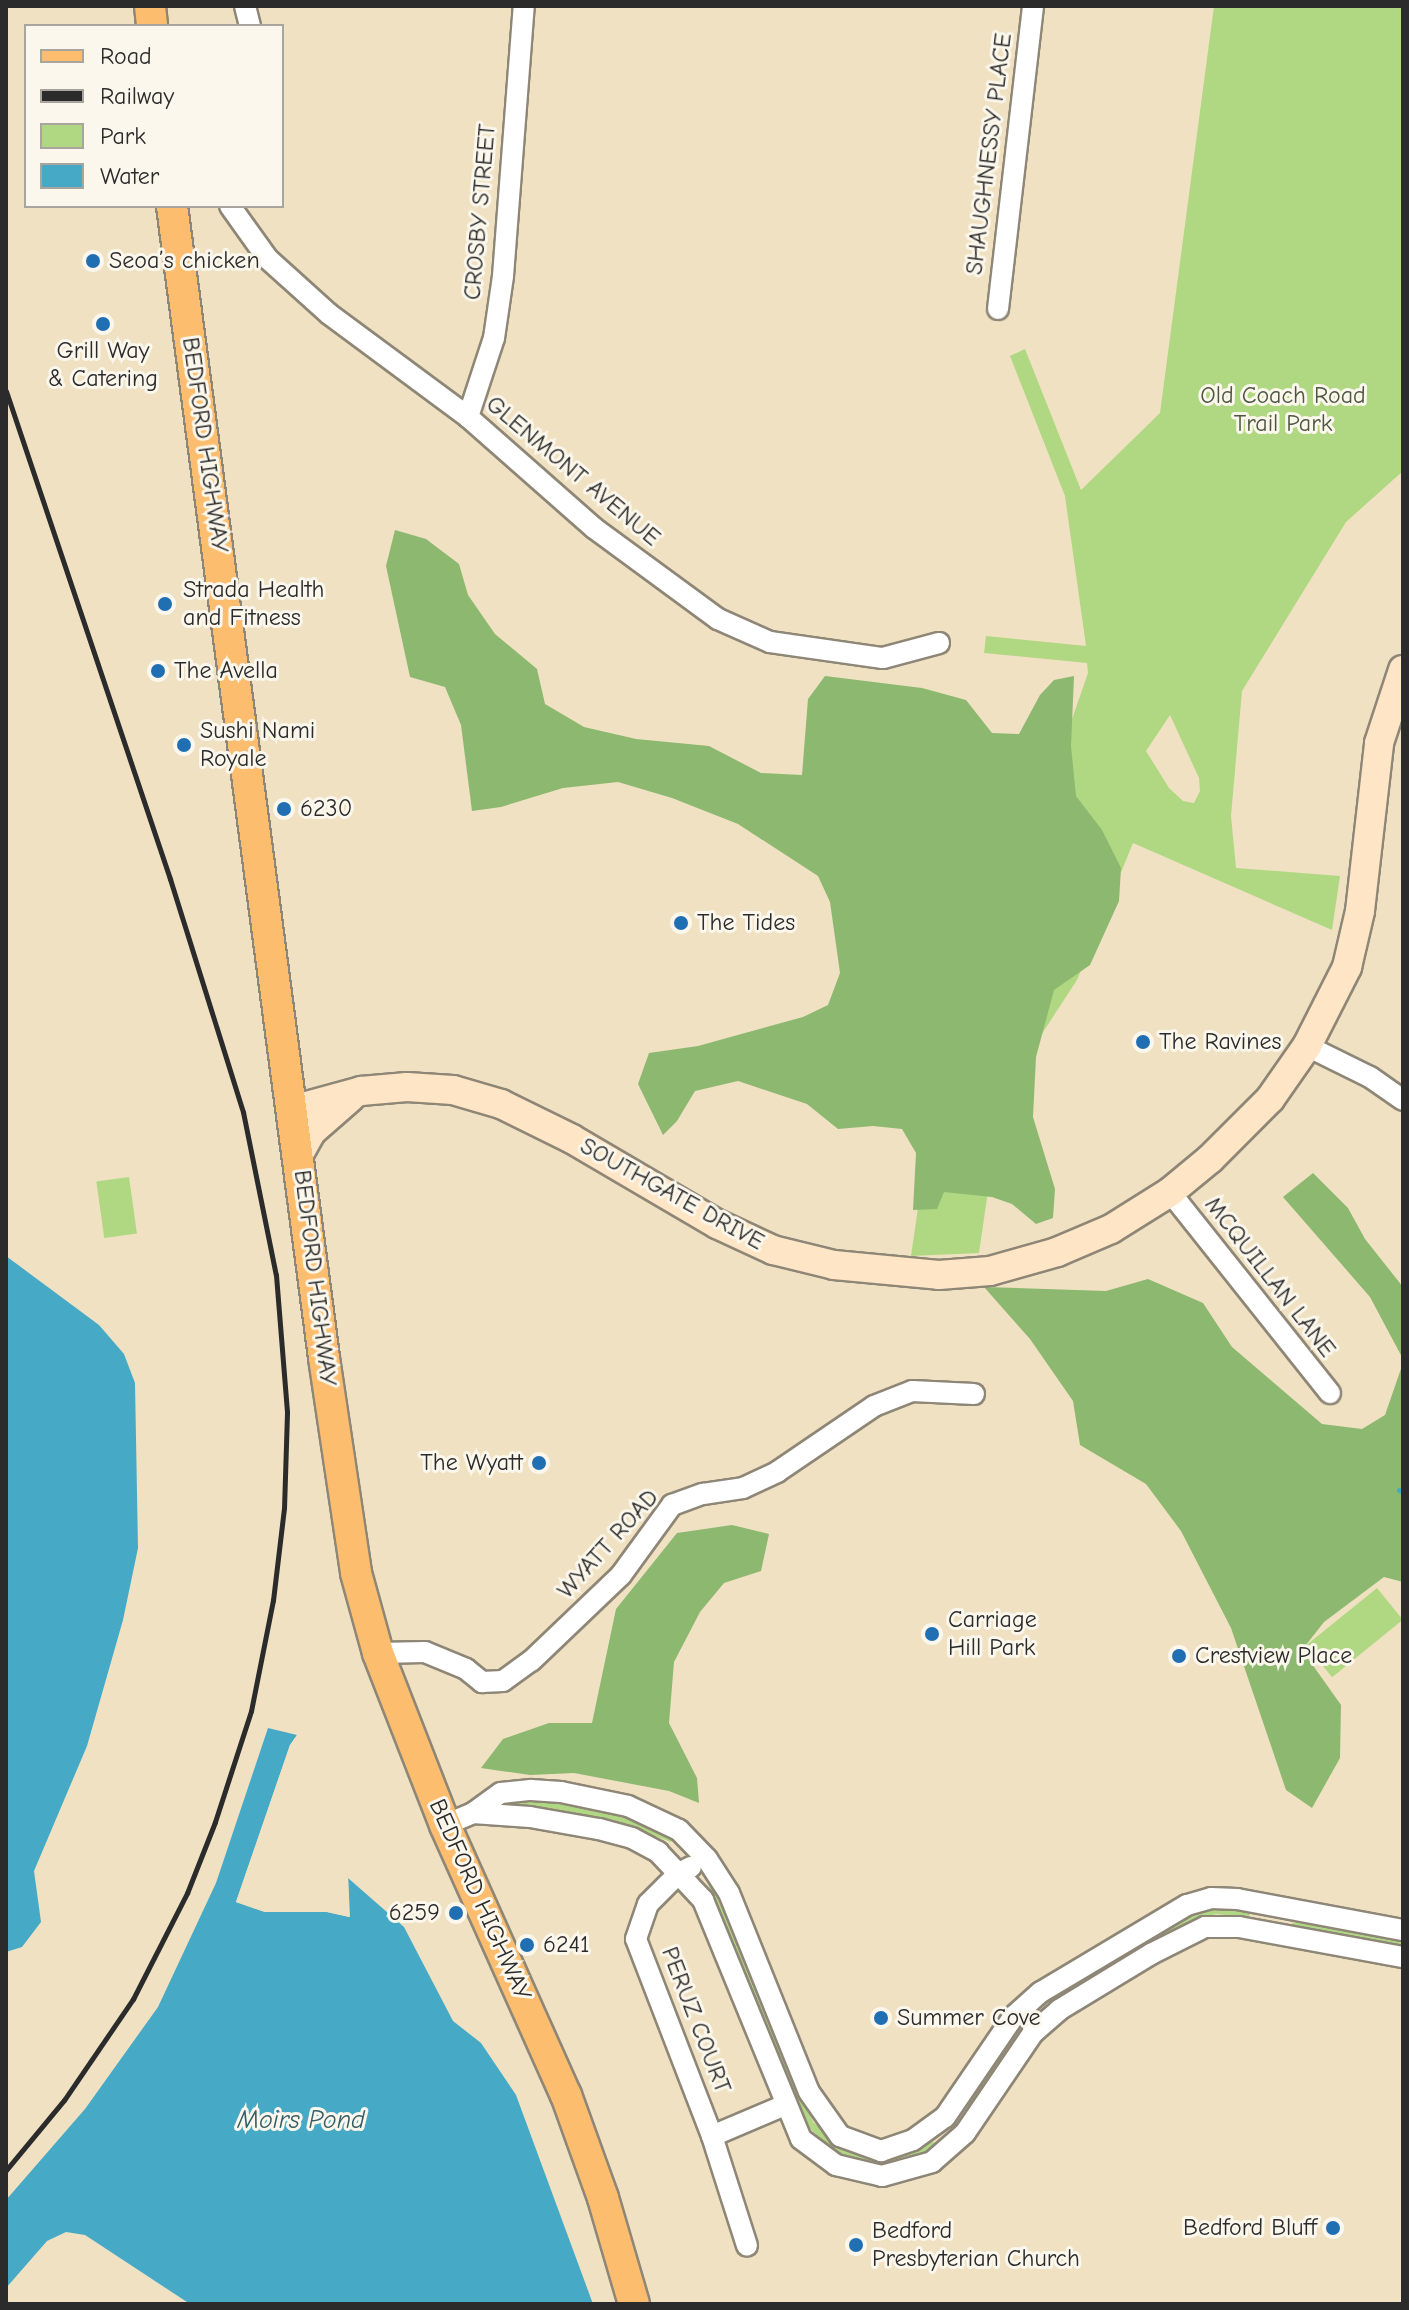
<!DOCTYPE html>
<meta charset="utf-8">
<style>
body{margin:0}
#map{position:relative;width:1409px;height:2310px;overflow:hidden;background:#f0e1c2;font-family:"Comic Neue",sans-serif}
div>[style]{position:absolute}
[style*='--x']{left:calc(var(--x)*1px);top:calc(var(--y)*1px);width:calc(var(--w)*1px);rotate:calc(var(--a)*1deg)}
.green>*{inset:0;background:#b0d882;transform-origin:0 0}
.forest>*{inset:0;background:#8cb870}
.water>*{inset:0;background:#46aac6}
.pier>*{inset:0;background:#f0e1c2}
.stream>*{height:5px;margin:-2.5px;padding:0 2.5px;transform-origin:2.5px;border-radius:2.5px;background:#46aac6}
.roads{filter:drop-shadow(2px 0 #8e8676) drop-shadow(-2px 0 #8e8676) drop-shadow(0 2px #8e8676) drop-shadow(0 -2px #8e8676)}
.street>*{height:20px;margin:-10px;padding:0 10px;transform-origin:10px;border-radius:10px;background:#fff}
.secondary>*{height:28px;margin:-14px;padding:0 14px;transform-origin:14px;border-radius:14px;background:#fee5c5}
.primary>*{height:30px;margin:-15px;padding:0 15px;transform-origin:15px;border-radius:15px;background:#fcbd6f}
.rail>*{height:5px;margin:-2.5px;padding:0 2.5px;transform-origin:2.5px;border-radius:2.5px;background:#2b2b2b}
.dots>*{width:22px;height:22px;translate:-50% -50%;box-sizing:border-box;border:4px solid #fbf7ec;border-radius:50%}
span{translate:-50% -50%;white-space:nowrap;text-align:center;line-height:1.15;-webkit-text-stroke:6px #fbf7ec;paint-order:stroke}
.street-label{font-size:24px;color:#2b2b2b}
.poi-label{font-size:24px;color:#2b2b2b}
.left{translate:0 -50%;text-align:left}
.right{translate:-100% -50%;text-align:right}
.park-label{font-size:24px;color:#4c5641}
.water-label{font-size:26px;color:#365e69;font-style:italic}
.frame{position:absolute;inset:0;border:8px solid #2b2b2b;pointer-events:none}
.legend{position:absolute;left:24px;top:24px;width:260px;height:184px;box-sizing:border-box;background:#fbf7ec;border:2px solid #a8a59f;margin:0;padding:10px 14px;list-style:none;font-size:24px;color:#2b2b2b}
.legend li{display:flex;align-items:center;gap:16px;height:40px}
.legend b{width:40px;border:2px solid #a8a59f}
</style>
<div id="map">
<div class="green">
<i style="clip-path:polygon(evenodd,1214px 6px,1403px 6px,1403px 471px,1346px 522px,1242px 691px,1231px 816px,1236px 868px,1340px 876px,1332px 930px,1133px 843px,1077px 980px,1002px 1095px,979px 1253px,911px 1256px,929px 1132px,1088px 673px,1087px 663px,984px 653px,986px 636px,1086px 646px,1065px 496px,1010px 356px,1025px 349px,1081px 490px,1160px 413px,1214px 6px,1170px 715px,1199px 778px,1200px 791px,1194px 803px,1183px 801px,1169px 788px,1146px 751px,1170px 715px)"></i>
<i style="left:129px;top:1177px;width:57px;height:33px;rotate:82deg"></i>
<i style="left:1377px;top:1588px;width:41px;height:91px;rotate:51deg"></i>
<i style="clip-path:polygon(525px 1798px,641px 1818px,674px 1839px,671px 1842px,617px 1821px,537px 1807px,494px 1805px)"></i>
<i style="clip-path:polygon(707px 1882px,716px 1886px,813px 2122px,842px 2146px,868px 2156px,869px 2160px,865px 2163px,837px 2153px,807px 2126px)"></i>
<i style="clip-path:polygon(1205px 1908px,1234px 1908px,1250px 1913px,1249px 1917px,1216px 1914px,1180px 1927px,1038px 2008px,1047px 1995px)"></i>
<i style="clip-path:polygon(1308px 1922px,1403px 1938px,1403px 1946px,1293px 1926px,1292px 1923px)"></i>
<i style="clip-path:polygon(1012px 2035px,988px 2082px,969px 2106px,965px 2106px)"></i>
<i style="clip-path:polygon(929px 2141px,937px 2143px,930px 2152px,915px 2159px,901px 2162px,892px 2160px,893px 2155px)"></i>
</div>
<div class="forest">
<i style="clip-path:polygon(395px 530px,426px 539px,459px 564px,468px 595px,495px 634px,537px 669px,545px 704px,584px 727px,636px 739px,709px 746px,761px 773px,802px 775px,808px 699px,825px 676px,922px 688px,966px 700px,992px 733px,1019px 734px,1040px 695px,1054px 680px,1074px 676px,1071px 746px,1076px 796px,1102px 830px,1121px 868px,1119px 901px,1090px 965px,1054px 990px,1036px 1057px,1033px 1117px,1055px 1189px,1053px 1218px,1036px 1224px,1012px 1204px,992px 1197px,944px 1192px,937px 1209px,913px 1210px,916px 1153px,902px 1129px,873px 1126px,838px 1129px,807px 1104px,738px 1081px,695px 1091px,677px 1121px,663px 1135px,638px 1084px,649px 1053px,698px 1046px,803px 1017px,828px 1005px,840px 973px,830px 902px,818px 876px,738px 824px,672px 798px,618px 782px,563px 788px,501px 807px,472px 811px,461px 725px,445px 687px,410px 677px,386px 566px)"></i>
<i style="clip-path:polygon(1313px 1173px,1348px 1208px,1365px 1239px,1403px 1287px,1403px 1359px,1370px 1297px,1283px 1197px)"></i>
<i style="clip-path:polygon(1148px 1279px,1203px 1303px,1232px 1347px,1322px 1424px,1362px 1429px,1385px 1415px,1403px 1363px,1403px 1582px,1384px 1577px,1324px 1622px,1302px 1650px,1341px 1705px,1340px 1758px,1312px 1808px,1286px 1790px,1231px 1628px,1181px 1531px,1146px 1484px,1080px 1445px,1073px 1401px,1030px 1339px,984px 1287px,1106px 1291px)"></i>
<i style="clip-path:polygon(732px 1525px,769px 1534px,761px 1571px,724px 1583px,700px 1612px,674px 1662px,669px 1723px,697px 1778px,699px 1803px,669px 1791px,574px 1773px,530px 1775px,481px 1768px,503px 1739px,549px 1723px,592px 1723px,616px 1609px,677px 1533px)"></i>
</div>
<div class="water">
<i style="clip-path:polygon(6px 1256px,99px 1325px,124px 1354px,135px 1383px,138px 1548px,123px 1620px,87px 1746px,34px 1871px,41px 1922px,22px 1947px,6px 1952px)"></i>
<i style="clip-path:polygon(268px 1728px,297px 1735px,290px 1745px,236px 1902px,265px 1912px,327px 1912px,349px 1917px,348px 1878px,404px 1927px,453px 2021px,481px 2043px,516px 2095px,593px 2304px,190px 2304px,85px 2235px,66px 2232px,47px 2241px,6px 2288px,6px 2200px,85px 2109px,158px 2007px,216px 1883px)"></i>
</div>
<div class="pier">
<i style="clip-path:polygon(297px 1735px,301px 1736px,294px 1746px,240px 1900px,265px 1908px,327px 1908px,346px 1913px,344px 1878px,348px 1874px,350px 1917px,327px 1912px,265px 1912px,236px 1902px,290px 1745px)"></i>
</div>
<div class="stream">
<i style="--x:1399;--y:1490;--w:4;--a:27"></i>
</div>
<div class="roads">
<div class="street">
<i style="--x:245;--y:6;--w:21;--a:76"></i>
<i style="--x:230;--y:206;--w:65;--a:54.4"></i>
<i style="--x:268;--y:259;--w:82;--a:42"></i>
<i style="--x:329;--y:314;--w:173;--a:36.5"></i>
<i style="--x:468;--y:417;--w:168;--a:41.4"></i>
<i style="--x:594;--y:528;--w:154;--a:36.3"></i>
<i style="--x:718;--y:619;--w:57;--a:23.9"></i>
<i style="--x:770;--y:642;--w:114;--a:8.1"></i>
<i style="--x:883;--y:658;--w:58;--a:-15"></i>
<i style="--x:998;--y:309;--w:305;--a:-83.4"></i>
<i style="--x:468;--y:417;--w:83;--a:-71.8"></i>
<i style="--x:494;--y:338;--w:63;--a:-81.7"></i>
<i style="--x:503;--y:276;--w:271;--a:-85.6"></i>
<i style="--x:1307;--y:1046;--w:70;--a:26.2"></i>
<i style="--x:1370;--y:1077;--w:40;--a:34.9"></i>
<i style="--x:1170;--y:1192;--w:257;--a:51.5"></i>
<i style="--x:378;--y:1653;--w:47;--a:-1.2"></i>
<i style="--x:425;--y:1652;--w:44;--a:22.5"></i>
<i style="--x:466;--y:1669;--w:21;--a:39"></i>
<i style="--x:482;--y:1682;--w:21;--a:-3"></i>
<i style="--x:503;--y:1681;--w:34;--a:-36"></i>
<i style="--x:531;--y:1661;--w:124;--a:-43.7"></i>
<i style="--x:621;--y:1575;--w:87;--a:-53.9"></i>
<i style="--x:672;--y:1505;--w:33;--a:-20"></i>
<i style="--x:703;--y:1494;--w:40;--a:-8.5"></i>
<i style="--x:743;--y:1488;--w:38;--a:-25"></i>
<i style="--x:777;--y:1472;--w:117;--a:-34.2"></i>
<i style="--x:874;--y:1406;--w:41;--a:-21.5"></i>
<i style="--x:912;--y:1391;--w:62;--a:2.8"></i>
<i style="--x:473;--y:1813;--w:57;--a:4"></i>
<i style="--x:530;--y:1817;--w:70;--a:9.9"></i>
<i style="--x:599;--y:1829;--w:34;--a:15"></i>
<i style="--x:632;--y:1838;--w:30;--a:28"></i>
<i style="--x:658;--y:1852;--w:66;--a:46.8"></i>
<i style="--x:703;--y:1900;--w:258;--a:67.7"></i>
<i style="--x:801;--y:2139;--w:44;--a:36.6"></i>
<i style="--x:836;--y:2165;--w:47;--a:13.4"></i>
<i style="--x:882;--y:2176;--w:52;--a:-15.6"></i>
<i style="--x:932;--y:2162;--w:44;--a:-41.3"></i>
<i style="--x:965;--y:2133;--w:121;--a:-55.8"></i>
<i style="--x:1033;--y:2033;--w:35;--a:-41"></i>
<i style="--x:1059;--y:2010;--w:108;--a:-31.3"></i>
<i style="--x:1151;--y:1954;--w:60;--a:-26.6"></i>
<i style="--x:1205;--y:1927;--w:34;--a:0"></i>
<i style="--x:1239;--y:1927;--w:167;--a:10.4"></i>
<i style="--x:445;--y:1825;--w:30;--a:-23"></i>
<i style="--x:473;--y:1813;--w:34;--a:-36"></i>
<i style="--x:501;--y:1793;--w:30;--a:-6"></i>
<i style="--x:531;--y:1790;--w:30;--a:4"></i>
<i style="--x:561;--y:1792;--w:68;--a:11.8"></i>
<i style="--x:628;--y:1806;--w:56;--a:25.2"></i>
<i style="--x:679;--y:1830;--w:40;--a:46"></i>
<i style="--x:707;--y:1859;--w:40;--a:57.1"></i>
<i style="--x:729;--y:1893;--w:214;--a:68.1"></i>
<i style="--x:809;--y:2092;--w:54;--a:54.8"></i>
<i style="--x:840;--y:2136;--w:44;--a:20.1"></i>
<i style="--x:881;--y:2151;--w:34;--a:-19"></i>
<i style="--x:913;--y:2140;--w:39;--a:-36"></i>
<i style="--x:945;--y:2117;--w:122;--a:-55.7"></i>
<i style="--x:1014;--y:2016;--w:36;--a:-42"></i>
<i style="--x:1041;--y:1992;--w:170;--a:-30.8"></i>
<i style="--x:1187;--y:1905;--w:25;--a:-16"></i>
<i style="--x:1211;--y:1898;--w:26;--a:2"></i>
<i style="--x:1237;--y:1899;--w:169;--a:10.6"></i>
<i style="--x:691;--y:1867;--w:13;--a:153"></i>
<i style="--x:679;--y:1873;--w:44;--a:135"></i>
<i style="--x:648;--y:1904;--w:37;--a:109"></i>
<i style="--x:636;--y:1939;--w:211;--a:68.9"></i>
<i style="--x:712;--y:2136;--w:115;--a:72.3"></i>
<i style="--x:712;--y:2136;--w:79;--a:-23"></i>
</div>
<div class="secondary">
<i style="--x:292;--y:1110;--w:72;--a:-15.4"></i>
<i style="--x:361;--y:1091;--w:46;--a:-5"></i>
<i style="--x:407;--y:1087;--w:46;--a:3.7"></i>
<i style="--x:453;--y:1090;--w:50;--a:16.3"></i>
<i style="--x:501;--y:1104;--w:79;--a:26.2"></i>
<i style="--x:572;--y:1139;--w:168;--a:30.4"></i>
<i style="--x:717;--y:1224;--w:62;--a:24.9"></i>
<i style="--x:773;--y:1250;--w:63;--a:13.8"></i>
<i style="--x:834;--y:1265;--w:105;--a:5.4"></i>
<i style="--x:939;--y:1275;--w:51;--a:-4.5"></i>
<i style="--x:990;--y:1271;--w:70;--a:-15.8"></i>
<i style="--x:1057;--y:1252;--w:59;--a:-23.1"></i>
<i style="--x:1111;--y:1229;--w:70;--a:-32.1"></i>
<i style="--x:1170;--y:1192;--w:52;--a:-39.5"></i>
<i style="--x:1210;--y:1159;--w:85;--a:-45"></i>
<i style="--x:1270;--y:1099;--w:65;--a:-55.1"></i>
<i style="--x:1307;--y:1046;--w:89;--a:-63.1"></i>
<i style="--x:1347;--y:967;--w:57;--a:-76.9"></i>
<i style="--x:1360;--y:911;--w:169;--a:-83.5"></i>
<i style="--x:1379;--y:743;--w:77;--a:-71.8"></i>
<i style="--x:299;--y:1154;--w:25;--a:-61"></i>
<i style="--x:311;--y:1132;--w:52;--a:-41.1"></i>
</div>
<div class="primary">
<i style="--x:150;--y:6;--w:20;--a:84"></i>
<i style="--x:172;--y:206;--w:1162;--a:82.48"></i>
<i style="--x:324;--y:1358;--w:217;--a:81.5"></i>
<i style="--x:356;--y:1573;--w:83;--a:74.6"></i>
<i style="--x:378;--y:1653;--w:185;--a:68.7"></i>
<i style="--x:445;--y:1825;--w:296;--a:65.9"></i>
<i style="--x:566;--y:2095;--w:109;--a:70.2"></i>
<i style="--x:603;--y:2198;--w:110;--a:73.7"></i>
</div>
</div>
<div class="rail">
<i style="--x:6;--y:391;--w:515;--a:71.42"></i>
<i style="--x:170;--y:879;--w:244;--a:72.6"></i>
<i style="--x:243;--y:1112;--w:166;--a:78.6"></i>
<i style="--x:276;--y:1275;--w:138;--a:85.4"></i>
<i style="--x:287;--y:1413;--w:95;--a:91.8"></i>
<i style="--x:284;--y:1508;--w:93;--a:96.8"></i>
<i style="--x:273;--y:1600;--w:113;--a:101.2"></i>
<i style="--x:251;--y:1711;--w:117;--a:108"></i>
<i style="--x:215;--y:1822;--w:76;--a:111.5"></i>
<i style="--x:187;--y:1893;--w:119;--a:117"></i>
<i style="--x:133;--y:1999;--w:122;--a:124.3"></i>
<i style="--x:64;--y:2100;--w:91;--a:129.6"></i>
</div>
<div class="dots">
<i style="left:93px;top:261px;background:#1f6fb2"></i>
<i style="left:103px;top:324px;background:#1f6fb2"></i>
<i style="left:165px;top:604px;background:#1f6fb2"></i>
<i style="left:158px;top:671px;background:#1f6fb2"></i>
<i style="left:184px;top:745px;background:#1f6fb2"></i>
<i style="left:284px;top:809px;background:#1f6fb2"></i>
<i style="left:681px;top:923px;background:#1f6fb2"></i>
<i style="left:1143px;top:1042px;background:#1f6fb2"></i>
<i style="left:539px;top:1463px;background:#1f6fb2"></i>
<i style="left:932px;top:1634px;background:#1f6fb2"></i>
<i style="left:1179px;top:1656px;background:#1f6fb2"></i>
<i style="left:456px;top:1913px;background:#1f6fb2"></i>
<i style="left:527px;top:1945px;background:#1f6fb2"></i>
<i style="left:881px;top:2018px;background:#1f6fb2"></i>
<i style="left:1333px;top:2228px;background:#1f6fb2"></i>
<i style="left:856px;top:2245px;background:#1f6fb2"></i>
</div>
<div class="street-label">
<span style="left:989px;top:154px;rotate:-83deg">SHAUGHNESSY PLACE</span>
<span style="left:480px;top:212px;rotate:-85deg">CROSBY STREET</span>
<span style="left:205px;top:445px;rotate:82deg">BEDFORD HIGHWAY</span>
<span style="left:573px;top:471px;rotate:40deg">GLENMONT AVENUE</span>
<span style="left:672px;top:1194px;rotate:29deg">SOUTHGATE DRIVE</span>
<span style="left:1270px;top:1277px;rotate:52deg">MCQUILLAN LANE</span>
<span style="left:315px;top:1278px;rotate:83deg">BEDFORD HIGHWAY</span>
<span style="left:608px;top:1544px;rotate:-48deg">WYATT ROAD</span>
<span style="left:480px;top:1900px;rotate:66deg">BEDFORD HIGHWAY</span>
<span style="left:696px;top:2020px;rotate:69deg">PERUZ COURT</span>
</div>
<div class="poi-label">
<span class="left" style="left:109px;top:261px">Seoa’s chicken</span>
<span style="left:103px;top:365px">Grill Way<br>&amp; Catering</span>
<span class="left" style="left:183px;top:604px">Strada Health<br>and Fitness</span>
<span class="left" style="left:174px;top:671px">The Avella</span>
<span class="left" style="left:200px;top:745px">Sushi Nami<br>Royale</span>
<span class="left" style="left:300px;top:809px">6230</span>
<span class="left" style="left:697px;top:923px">The Tides</span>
<span class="left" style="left:1159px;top:1042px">The Ravines</span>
<span class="right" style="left:523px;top:1463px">The Wyatt</span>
<span class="left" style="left:948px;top:1634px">Carriage<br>Hill Park</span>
<span class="left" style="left:1195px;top:1656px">Crestview Place</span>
<span class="right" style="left:440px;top:1913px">6259</span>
<span class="left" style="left:543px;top:1945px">6241</span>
<span class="left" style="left:897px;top:2018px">Summer Cove</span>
<span class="right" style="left:1317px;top:2228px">Bedford Bluff</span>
<span class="left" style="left:872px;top:2245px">Bedford<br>Presbyterian Church</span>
</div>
<div class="park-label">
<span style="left:1283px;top:410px">Old Coach Road<br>Trail Park</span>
</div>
<div class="water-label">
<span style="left:301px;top:2121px">Moirs Pond</span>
</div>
<div class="frame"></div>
<ul class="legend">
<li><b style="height:10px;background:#fcbd6f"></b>Road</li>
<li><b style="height:10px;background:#2b2b2b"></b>Railway</li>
<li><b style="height:22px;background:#b0d882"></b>Park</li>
<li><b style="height:22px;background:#46aac6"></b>Water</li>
</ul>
</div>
